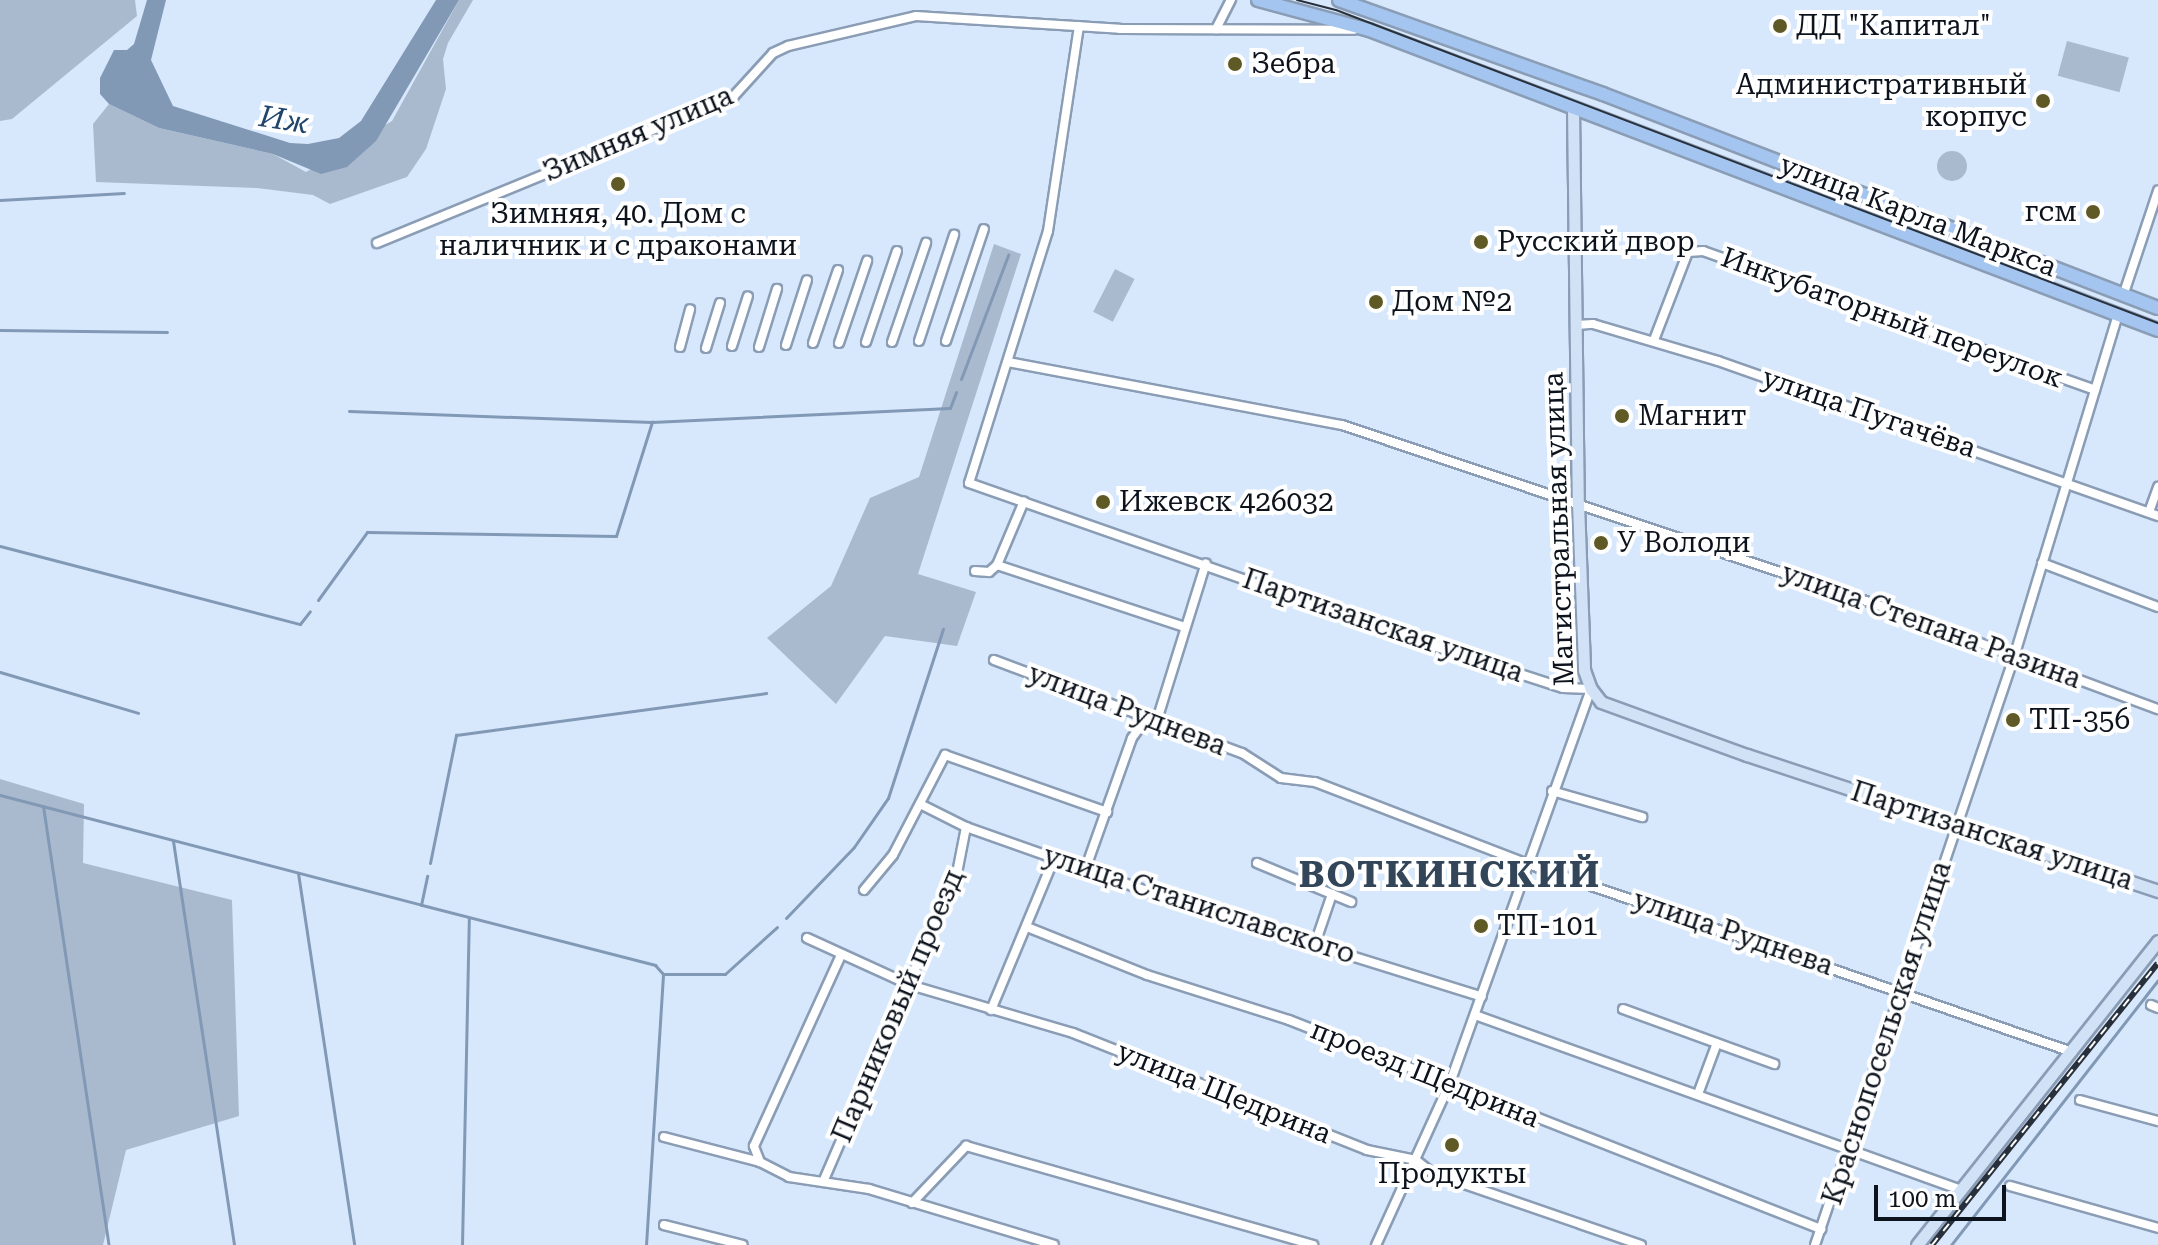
<!DOCTYPE html>
<meta charset="utf-8">
<style>
body{margin:0}
#map{position:relative;width:2158px;height:1245px;overflow:hidden;background:#d7e8fd;font-family:"Roboto Serif",serif}
div>[style]{position:absolute}
[style*='--x']{left:calc(var(--x)*1px);top:calc(var(--y)*1px);width:calc(var(--w)*1px);rotate:calc(var(--a)*1deg)}
.green>*{inset:0;background:#aabace;transform-origin:0 0}
.round{border-radius:50%}
.water>*{inset:0;background:#8199b5}
.stream>*{height:3px;margin:-1.5px;padding:0 1.5px;transform-origin:1.5px;border-radius:1.5px;background:#8199b5}
.roads{filter:drop-shadow(2px 0 #8a9db5) drop-shadow(-2px 0 #8a9db5) drop-shadow(0 2px #8a9db5) drop-shadow(0 -2px #8a9db5)}
.street>*{height:8px;margin:-4px;padding:0 4px;transform-origin:4px;border-radius:4px;background:#fff}
.secondary>*{height:11px;margin:-5.5px;padding:0 5.5px;transform-origin:5.5px;border-radius:5.5px;background:#d1e2f7}
.primary>*{height:12px;margin:-6px;padding:0 6px;transform-origin:6px;border-radius:6px;background:#a3c5ef}
.tram>*{height:2px;margin:-1px;padding:0 1px;transform-origin:1px;border-radius:1px;background:#28303b}
.rail>*{height:6px;margin-top:-3px;transform-origin:0;background:repeating-linear-gradient(90deg,#fff 0 9px,#28303b 0 18px);box-sizing:border-box;border-block:2px solid #28303b}
.dots>*{width:22px;height:22px;translate:-50% -50%;box-sizing:border-box;border:4px solid #fff;border-radius:50%}
span{translate:-50% -50%;white-space:nowrap;text-align:center;line-height:1.15;-webkit-text-stroke:8px #fff;paint-order:stroke}
.poi-label{font-size:28px;color:#0c131c}
.left{translate:0 -50%;text-align:left}
.right{translate:-100% -50%;text-align:right}
.street-label{font-size:28px;color:#0c131c}
.water-label{font-size:30px;color:#22456d;font-style:italic}
.district-label{font-size:36px;color:#334559;font-weight:700;letter-spacing:2px}
.scale{position:absolute;left:1874px;top:1185px;width:132px;height:36px;box-sizing:border-box;border:4px solid #0c131c;border-top:0;padding-left:10px;font-size:24px;line-height:28px;white-space:nowrap;color:#0c131c;-webkit-text-stroke:6px #fff;paint-order:stroke}
</style>
<div id="map">
<div class="green">
<i style="clip-path:polygon(0 0,135px 0,137px 16px,12px 119px,0 121px)"></i>
<i style="clip-path:polygon(459px 0,473px 0,448px 43px,443px 59px,446px 89px,426px 149px,407px 177px,330px 204px,313px 195px,257px 188px,96px 182px,93px 124px,109px 104px,159px 128px,273px 154px,306px 172px,392px 121px)"></i>
<i style="left:2067px;top:41px;width:64px;height:36px;rotate:15deg"></i>
<i class="round" style="left:1937px;top:151px;width:30px;height:30px"></i>
<i style="clip-path:polygon(994px 244px,1021px 254px,918px 574px,976px 592px,957px 646px,885px 636px,836px 704px,767px 638px,831px 586px,870px 498px,919px 477px)"></i>
<i style="left:1115px;top:269px;width:22px;height:48px;rotate:27deg"></i>
<i style="clip-path:polygon(0 779px,84px 804px,83px 863px,232px 900px,239px 1116px,126px 1150px,103px 1245px,0 1245px)"></i>
</div>
<div class="water">
<i style="clip-path:polygon(147px 0,166px 0,151px 60px,173px 106px,290px 143px,308px 144px,339px 138px,361px 121px,436px 0,459px 0,376px 141px,347px 167px,321px 174px,273px 154px,159px 128px,109px 104px,100px 94px,100px 78px,114px 50px,127px 50px,134px 44px)"></i>
</div>
<div class="stream">
<i style="--x:0;--y:200;--w:124;--a:-3.2"></i>
<i style="--x:0;--y:330;--w:167;--a:0.7"></i>
<i style="--x:961;--y:379;--w:133;--a:-69.2"></i>
<i style="--x:349;--y:411;--w:303;--a:2.1"></i>
<i style="--x:0;--y:546;--w:310;--a:14.6"></i>
<i style="--x:300;--y:624;--w:16;--a:-52"></i>
<i style="--x:318;--y:600;--w:84;--a:-54.2"></i>
<i style="--x:367;--y:532;--w:249;--a:0.9"></i>
<i style="--x:616;--y:536;--w:120;--a:-72.5"></i>
<i style="--x:652;--y:422;--w:298;--a:-2.7"></i>
<i style="--x:950;--y:408;--w:17;--a:-69"></i>
<i style="--x:0;--y:672;--w:144;--a:16.5"></i>
<i style="--x:0;--y:795;--w:435;--a:14.6"></i>
<i style="--x:421;--y:905;--w:30;--a:-78"></i>
<i style="--x:43;--y:806;--w:444;--a:81.5"></i>
<i style="--x:173;--y:841;--w:409;--a:81.4"></i>
<i style="--x:430;--y:863;--w:131;--a:-78.5"></i>
<i style="--x:456;--y:735;--w:313;--a:-7.7"></i>
<i style="--x:298;--y:873;--w:376;--a:81.4"></i>
<i style="--x:422;--y:905;--w:241;--a:14.4"></i>
<i style="--x:655;--y:965;--w:12;--a:48"></i>
<i style="--x:663;--y:974;--w:62;--a:0"></i>
<i style="--x:725;--y:974;--w:70;--a:-42.1"></i>
<i style="--x:786;--y:918;--w:98;--a:-46.2"></i>
<i style="--x:854;--y:847;--w:60;--a:-55.2"></i>
<i style="--x:888;--y:798;--w:178;--a:-72"></i>
<i style="--x:462;--y:1245;--w:327;--a:-88.8"></i>
<i style="--x:646;--y:1245;--w:272;--a:-86.4"></i>
<i style="--x:1951;--y:1245;--w:336;--a:-52"></i>
</div>
<div class="roads">
<div class="street">
<i style="--x:1079;--y:26;--w:207;--a:98.6"></i>
<i style="--x:1048;--y:231;--w:264;--a:107.4"></i>
<i style="--x:969;--y:483;--w:499;--a:19.3"></i>
<i style="--x:1440;--y:648;--w:129;--a:18"></i>
<i style="--x:1563;--y:688;--w:28;--a:2"></i>
<i style="--x:1591;--y:689;--w:421;--a:109.7"></i>
<i style="--x:1449;--y:1085;--w:176;--a:114.5"></i>
<i style="--x:1216;--y:29;--w:33;--a:-63"></i>
<i style="--x:377;--y:243;--w:385;--a:-22.3"></i>
<i style="--x:733;--y:97;--w:59;--a:-47.7"></i>
<i style="--x:773;--y:53;--w:17;--a:-25"></i>
<i style="--x:788;--y:46;--w:131;--a:-13.2"></i>
<i style="--x:916;--y:16;--w:204;--a:3.6"></i>
<i style="--x:1120;--y:29;--w:234;--a:0.2"></i>
<i style="--x:2124;--y:293;--w:108;--a:-71.6"></i>
<i style="--x:1577;--y:325;--w:16;--a:-4"></i>
<i style="--x:1593;--y:324;--w:130;--a:16.5"></i>
<i style="--x:1718;--y:361;--w:467;--a:19.4"></i>
<i style="--x:1654;--y:340;--w:94;--a:-68.9"></i>
<i style="--x:1688;--y:252;--w:15;--a:-4"></i>
<i style="--x:1703;--y:251;--w:416;--a:19.5"></i>
<i style="--x:919;--y:341;--w:112;--a:-71.7"></i>
<i style="--x:946;--y:341;--w:118;--a:-71.3"></i>
<i style="--x:866;--y:342;--w:96;--a:-71.2"></i>
<i style="--x:892;--y:342;--w:105;--a:-71"></i>
<i style="--x:813;--y:343;--w:77;--a:-71.1"></i>
<i style="--x:839;--y:343;--w:87;--a:-71.1"></i>
<i style="--x:786;--y:345;--w:68;--a:-72.1"></i>
<i style="--x:732;--y:346;--w:52;--a:-72.3"></i>
<i style="--x:680;--y:347;--w:39;--a:-75"></i>
<i style="--x:759;--y:347;--w:61;--a:-72.8"></i>
<i style="--x:706;--y:348;--w:47;--a:-72.7"></i>
<i style="--x:1008;--y:362;--w:340;--a:10.7"></i>
<i style="--x:1342;--y:425;--w:562;--a:18.56"></i>
<i style="--x:1875;--y:604;--w:302;--a:20.4"></i>
<i style="--x:2149;--y:512;--w:27;--a:-70"></i>
<i style="--x:2042;--y:563;--w:124;--a:20.8"></i>
<i style="--x:997;--y:565;--w:198;--a:18.3"></i>
<i style="--x:975;--y:571;--w:14;--a:4"></i>
<i style="--x:989;--y:572;--w:11;--a:-41"></i>
<i style="--x:997;--y:565;--w:69;--a:-67.1"></i>
<i style="--x:994;--y:660;--w:265;--a:20.6"></i>
<i style="--x:1242;--y:753;--w:46;--a:32.7"></i>
<i style="--x:1281;--y:778;--w:34;--a:7"></i>
<i style="--x:1315;--y:782;--w:228;--a:21.1"></i>
<i style="--x:1528;--y:864;--w:576;--a:19.06"></i>
<i style="--x:1157;--y:720;--w:164;--a:-72.7"></i>
<i style="--x:1552;--y:791;--w:94;--a:16.1"></i>
<i style="--x:920;--y:804;--w:51;--a:26.6"></i>
<i style="--x:966;--y:827;--w:228;--a:19.5"></i>
<i style="--x:1181;--y:903;--w:315;--a:17.3"></i>
<i style="--x:1257;--y:863;--w:102;--a:22.5"></i>
<i style="--x:1085;--y:870;--w:140;--a:-70.4"></i>
<i style="--x:1132;--y:738;--w:24;--a:-54"></i>
<i style="--x:864;--y:890;--w:45;--a:-50.4"></i>
<i style="--x:893;--y:855;--w:113;--a:-62.5"></i>
<i style="--x:945;--y:755;--w:172;--a:19.4"></i>
<i style="--x:1027;--y:927;--w:129;--a:21.8"></i>
<i style="--x:1147;--y:975;--w:149;--a:17.6"></i>
<i style="--x:1289;--y:1020;--w:572;--a:21.45"></i>
<i style="--x:807;--y:938;--w:113;--a:24.5"></i>
<i style="--x:910;--y:985;--w:170;--a:16.4"></i>
<i style="--x:1073;--y:1033;--w:316;--a:21.7"></i>
<i style="--x:1367;--y:1150;--w:50;--a:11.5"></i>
<i style="--x:1416;--y:1160;--w:21;--a:39"></i>
<i style="--x:1432;--y:1173;--w:221;--a:19"></i>
<i style="--x:1315;--y:944;--w:53;--a:-71.2"></i>
<i style="--x:2151;--y:1005;--w:8;--a:23"></i>
<i style="--x:1623;--y:1009;--w:161;--a:20"></i>
<i style="--x:991;--y:1010;--w:164;--a:-67.4"></i>
<i style="--x:1475;--y:1015;--w:517;--a:19.8"></i>
<i style="--x:1698;--y:1094;--w:54;--a:-69.6"></i>
<i style="--x:2080;--y:1100;--w:81;--a:15.1"></i>
<i style="--x:664;--y:1137;--w:99;--a:14.6"></i>
<i style="--x:760;--y:1162;--w:33;--a:27"></i>
<i style="--x:789;--y:1177;--w:81;--a:8.5"></i>
<i style="--x:869;--y:1189;--w:193;--a:16.8"></i>
<i style="--x:760;--y:1162;--w:17;--a:-111"></i>
<i style="--x:754;--y:1146;--w:208;--a:-65.5"></i>
<i style="--x:823;--y:1182;--w:337;--a:-66.6"></i>
<i style="--x:957;--y:873;--w:47;--a:-78.9"></i>
<i style="--x:2010;--y:1186;--w:154;--a:15.8"></i>
<i style="--x:912;--y:1203;--w:79;--a:-46.5"></i>
<i style="--x:966;--y:1146;--w:361;--a:15.9"></i>
<i style="--x:664;--y:1225;--w:81;--a:14.2"></i>
<i style="--x:1815;--y:1245;--w:621;--a:-71.3"></i>
<i style="--x:2014;--y:657;--w:354;--a:-73.1"></i>
</div>
<div class="secondary">
<i style="--x:1573;--y:107;--w:396;--a:89.3"></i>
<i style="--x:1578;--y:503;--w:167;--a:87.9"></i>
<i style="--x:1584;--y:670;--w:20;--a:70"></i>
<i style="--x:1591;--y:689;--w:16;--a:52"></i>
<i style="--x:1601;--y:702;--w:155;--a:20"></i>
<i style="--x:1747;--y:755;--w:433;--a:18.3"></i>
<i style="--x:1917;--y:1245;--w:388;--a:-51.6"></i>
</div>
<div class="primary">
<i style="--x:1258;--y:0;--w:115;--a:15.1"></i>
<i style="--x:1369;--y:30;--w:844;--a:20.82"></i>
<i style="--x:1339;--y:0;--w:280;--a:19.6"></i>
<i style="--x:1603;--y:94;--w:595;--a:21.09"></i>
</div>
</div>
<div class="tram">
<i style="--x:1297;--y:0;--w:40;--a:14.4"></i>
<i style="--x:1336;--y:10;--w:880;--a:20.85"></i>
</div>
<div class="rail">
<i style="--x:1932;--y:1245;--w:361;--a:-51.3"></i>
</div>
<div class="dots">
<i style="left:1780px;top:26px;background:#5e5925"></i>
<i style="left:1235px;top:64px;background:#5e5925"></i>
<i style="left:2043px;top:101px;background:#5e5925"></i>
<i style="left:618px;top:184px;background:#5e5925"></i>
<i style="left:2093px;top:212px;background:#5e5925"></i>
<i style="left:1481px;top:242px;background:#5e5925"></i>
<i style="left:1376px;top:302px;background:#5e5925"></i>
<i style="left:1622px;top:416px;background:#5e5925"></i>
<i style="left:1103px;top:502px;background:#5e5925"></i>
<i style="left:1601px;top:543px;background:#5e5925"></i>
<i style="left:2013px;top:720px;background:#5e5925"></i>
<i style="left:1481px;top:926px;background:#5e5925"></i>
<i style="left:1452px;top:1145px;background:#5e5925"></i>
</div>
<div class="poi-label">
<span class="left" style="left:1796px;top:26px">ДД "Капитал"</span>
<span class="left" style="left:1251px;top:64px">Зебра</span>
<span class="right" style="left:2027px;top:101px">Административный<br>корпус</span>
<span class="right" style="left:2077px;top:212px">гсм</span>
<span style="left:618px;top:230px">Зимняя, 40. Дом с<br>наличник и с драконами</span>
<span class="left" style="left:1497px;top:242px">Русский двор</span>
<span class="left" style="left:1392px;top:302px">Дом №2</span>
<span class="left" style="left:1638px;top:416px">Магнит</span>
<span class="left" style="left:1119px;top:502px">Ижевск 426032</span>
<span class="left" style="left:1617px;top:543px">У Володи</span>
<span class="left" style="left:2029px;top:720px">ТП-356</span>
<span class="left" style="left:1497px;top:926px">ТП-101</span>
<span style="left:1452px;top:1174px">Продукты</span>
</div>
<div class="street-label">
<span style="left:638px;top:134px;rotate:-23deg">Зимняя улица</span>
<span style="left:1918px;top:216px;rotate:21deg">улица Карла Маркса</span>
<span style="left:1892px;top:318px;rotate:20deg">Инкубаторный переулок</span>
<span style="left:1869px;top:413px;rotate:19deg">улица Пугачёва</span>
<span style="left:1559px;top:529px;rotate:-92deg">Магистральная улица</span>
<span style="left:1383px;top:626px;rotate:19deg">Партизанская улица</span>
<span style="left:1931px;top:626px;rotate:20deg">улица Степана Разина</span>
<span style="left:1127px;top:710px;rotate:21deg">улица Руднева</span>
<span style="left:1992px;top:836px;rotate:18deg">Партизанская улица</span>
<span style="left:1199px;top:905px;rotate:18deg">улица Станиславского</span>
<span style="left:1733px;top:933px;rotate:19deg">улица Руднева</span>
<span style="left:898px;top:1006px;rotate:-67deg">Парниковый проезд</span>
<span style="left:1887px;top:1033px;rotate:-72deg">Краснопосельская улица</span>
<span style="left:1425px;top:1074px;rotate:22deg">проезд Щедрина</span>
<span style="left:1224px;top:1093px;rotate:22deg">улица Щедрина</span>
</div>
<div class="water-label">
<span style="left:284px;top:120px;rotate:9deg">Иж</span>
</div>
<div class="district-label">
<span style="left:1450px;top:876px">ВОТКИНСКИЙ</span>
</div>
<div class="scale">100 m</div>
</div>
